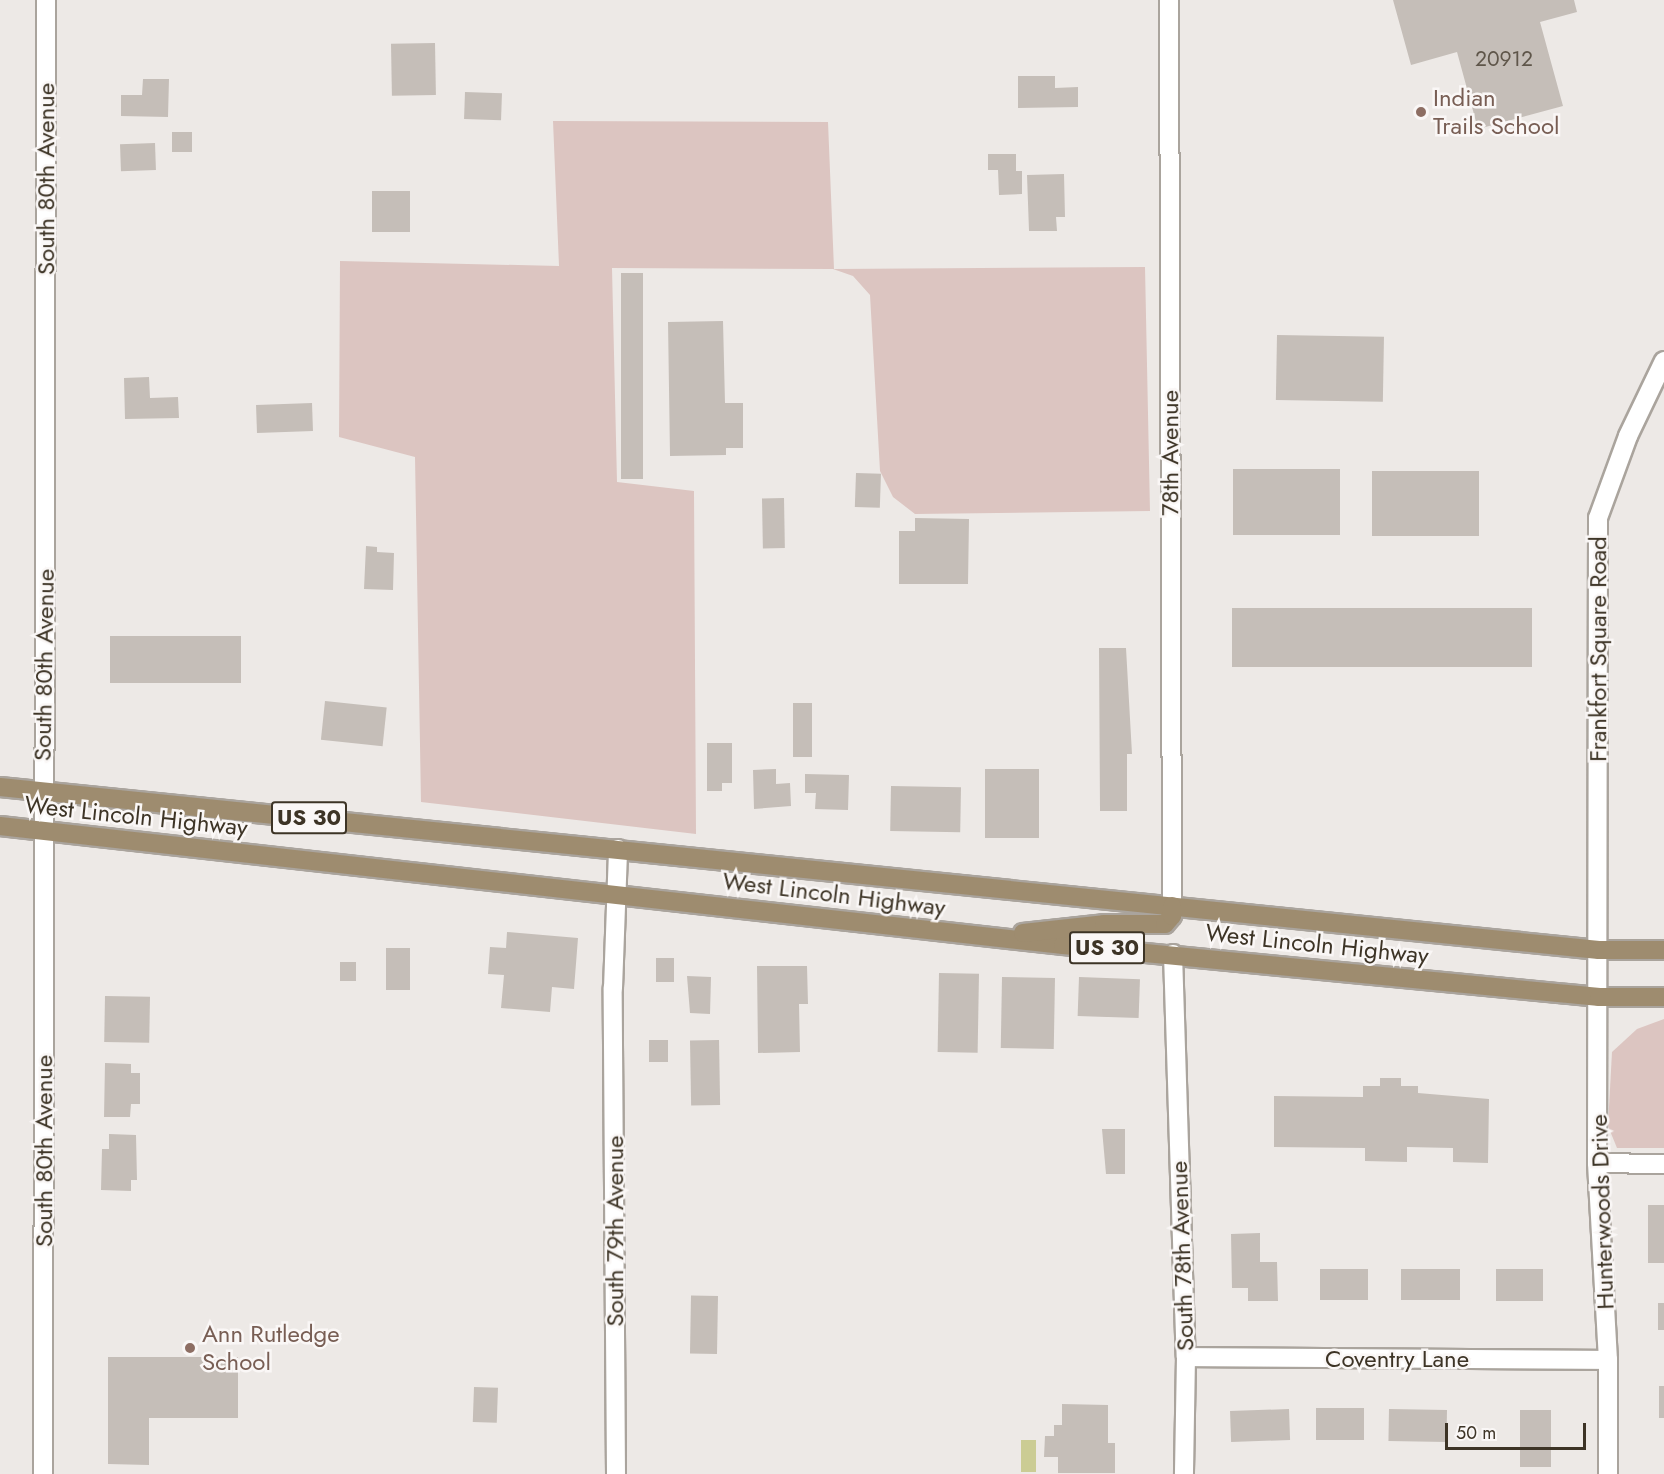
<!DOCTYPE html>
<style>
body{margin:0}
#map{position:relative;width:1664px;height:1474px;overflow:hidden;background:#ede9e6;font-family:Jost,sans-serif}
div>[style]{position:absolute}
[style*='--x']{left:calc(var(--x)*1px);top:calc(var(--y)*1px);width:calc(var(--w)*1px);rotate:calc(var(--a)*1deg)}
.green>*{inset:0;background:#dcc5c1}
.water>*{inset:0;background:#cbcc94;transform-origin:0 0}
.building>*{inset:0;background:#c5beb8;transform-origin:0 0}
.roads{filter:drop-shadow(2px 0 #aaa49d) drop-shadow(-2px 0 #aaa49d) drop-shadow(0 2px #aaa49d) drop-shadow(0 -2px #aaa49d)}
.minor>*{height:18px;margin:-9px;padding:0 9px;transform-origin:9px;border-radius:9px;background:#fff}
.major>*{height:18px;margin:-9px;padding:0 9px;transform-origin:9px;border-radius:9px;background:#9e8c6f}
.dots>*{width:16px;height:16px;translate:-50% -50%;box-sizing:border-box;border:3px solid #faf7f6;border-radius:50%}
span{translate:-50% -50%;white-space:nowrap;text-align:center;line-height:1.15;-webkit-text-stroke:5px #faf7f6;paint-order:stroke}
.number-label{font-size:21px;color:#5f564a}
.number-label span{-webkit-text-stroke-width:0}
.shield-label span{padding:2px 4px;background:#faf7f6;border:2px solid;border-radius:4px;-webkit-text-stroke-width:0}
.shield-label{font-size:22px;color:#3d3426;font-weight:700}
.education-label{font-size:24px;color:#785e54}
.left{translate:0 -50%;text-align:left}
.street-label{font-size:24px;color:#3d3426}
.scale{position:absolute;left:1445px;top:1423px;width:141px;height:27px;box-sizing:border-box;border:3px solid #3d3426;border-top:0;padding-left:8px;font-size:18px;line-height:21px;white-space:nowrap;color:#3d3426;-webkit-text-stroke:4px #faf7f6;paint-order:stroke}
</style>
<div id="map">
<div class="green">
<i style="clip-path:polygon(553px 121px,828px 122px,834px 269px,1145px 267px,1150px 511px,915px 514px,893px 497px,880px 471px,870px 295px,853px 276px,833px 269px,612px 268px,617px 482px,694px 491px,696px 834px,421px 802px,415px 457px,339px 437px,340px 261px,559px 266px)"></i>
<i style="clip-path:polygon(1664px 1019px,1664px 1148px,1617px 1148px,1608px 1126px,1612px 1052px,1637px 1029px)"></i>
</div>
<div class="water">
<i style="left:1021px;top:1440px;width:15px;height:32px"></i>
</div>
<div class="building">
<i style="clip-path:polygon(1393px 0,1574px 0,1577px 12px,1540px 22px,1563px 106px,1478px 129px,1457px 52px,1411px 65px)"></i>
<i style="left:435px;top:43px;width:52px;height:44px;rotate:89deg"></i>
<i style="clip-path:polygon(1018px 76px,1055px 76px,1055px 88px,1078px 87px,1078px 107px,1018px 108px)"></i>
<i style="clip-path:polygon(143px 79px,169px 79px,168px 117px,121px 116px,121px 95px,142px 95px)"></i>
<i style="left:465px;top:92px;width:37px;height:27px;rotate:2deg"></i>
<i style="left:172px;top:132px;width:20px;height:20px"></i>
<i style="left:155px;top:143px;width:27px;height:35px;rotate:88deg"></i>
<i style="clip-path:polygon(988px 154px,1016px 154px,1016px 171px,1022px 171px,1022px 194px,999px 195px,998px 170px,988px 170px)"></i>
<i style="clip-path:polygon(1064px 174px,1065px 217px,1056px 217px,1057px 231px,1029px 231px,1027px 175px)"></i>
<i style="left:410px;top:191px;width:41px;height:38px;rotate:90deg"></i>
<i style="left:621px;top:273px;width:22px;height:206px"></i>
<i style="clip-path:polygon(723px 321px,725px 403px,743px 403px,743px 448px,726px 448px,726px 455px,670px 456px,668px 322px)"></i>
<i style="left:1277px;top:335px;width:107px;height:65px;rotate:1deg"></i>
<i style="clip-path:polygon(149px 377px,150px 398px,178px 397px,179px 418px,125px 419px,124px 378px)"></i>
<i style="left:312px;top:403px;width:28px;height:56px;rotate:88deg"></i>
<i style="left:1340px;top:469px;width:66px;height:107px;rotate:90deg"></i>
<i style="left:1372px;top:471px;width:107px;height:65px"></i>
<i style="left:856px;top:473px;width:25px;height:34px;rotate:2deg"></i>
<i style="left:784px;top:498px;width:50px;height:22px;rotate:89deg"></i>
<i style="clip-path:polygon(915px 518px,969px 519px,968px 584px,899px 584px,899px 531px,915px 531px)"></i>
<i style="clip-path:polygon(366px 546px,377px 547px,377px 552px,394px 553px,393px 590px,364px 589px)"></i>
<i style="left:1232px;top:608px;width:300px;height:59px"></i>
<i style="left:110px;top:636px;width:131px;height:47px"></i>
<i style="clip-path:polygon(1099px 648px,1126px 648px,1132px 754px,1127px 754px,1127px 811px,1100px 811px)"></i>
<i style="left:325px;top:701px;width:62px;height:39px;rotate:6deg"></i>
<i style="left:793px;top:703px;width:19px;height:54px"></i>
<i style="clip-path:polygon(707px 743px,732px 743px,732px 783px,722px 783px,722px 791px,707px 791px)"></i>
<i style="clip-path:polygon(776px 769px,776px 784px,790px 783px,791px 806px,754px 809px,753px 770px)"></i>
<i style="left:985px;top:769px;width:54px;height:69px"></i>
<i style="clip-path:polygon(805px 774px,849px 775px,848px 810px,815px 809px,816px 793px,805px 793px)"></i>
<i style="left:891px;top:786px;width:70px;height:45px;rotate:1deg"></i>
<i style="clip-path:polygon(507px 932px,578px 938px,574px 989px,552px 987px,550px 1012px,501px 1008px,504px 975px,488px 974px,490px 947px,506px 948px)"></i>
<i style="left:386px;top:948px;width:24px;height:42px"></i>
<i style="left:656px;top:958px;width:18px;height:24px"></i>
<i style="left:356px;top:962px;width:19px;height:16px;rotate:90deg"></i>
<i style="clip-path:polygon(757px 966px,807px 966px,808px 1004px,799px 1004px,800px 1052px,758px 1053px)"></i>
<i style="left:939px;top:973px;width:40px;height:79px;rotate:1deg"></i>
<i style="clip-path:polygon(687px 976px,711px 977px,710px 1014px,690px 1013px)"></i>
<i style="left:1002px;top:977px;width:53px;height:71px;rotate:1deg"></i>
<i style="left:1079px;top:977px;width:61px;height:39px;rotate:2deg"></i>
<i style="left:105px;top:996px;width:45px;height:46px;rotate:1deg"></i>
<i style="left:649px;top:1040px;width:19px;height:22px"></i>
<i style="left:719px;top:1040px;width:65px;height:29px;rotate:89deg"></i>
<i style="clip-path:polygon(105px 1063px,131px 1064px,131px 1073px,140px 1073px,140px 1104px,131px 1104px,130px 1117px,104px 1117px)"></i>
<i style="clip-path:polygon(1380px 1078px,1401px 1078px,1401px 1086px,1418px 1086px,1418px 1093px,1489px 1099px,1488px 1163px,1453px 1162px,1453px 1148px,1407px 1147px,1407px 1162px,1365px 1161px,1365px 1148px,1274px 1147px,1274px 1096px,1363px 1097px,1363px 1086px,1380px 1086px)"></i>
<i style="clip-path:polygon(1102px 1129px,1125px 1129px,1125px 1174px,1106px 1174px)"></i>
<i style="clip-path:polygon(109px 1134px,136px 1135px,137px 1180px,131px 1180px,131px 1191px,101px 1190px,102px 1149px,109px 1149px)"></i>
<i style="left:1648px;top:1205px;width:16px;height:58px"></i>
<i style="clip-path:polygon(1260px 1233px,1260px 1262px,1277px 1262px,1278px 1301px,1248px 1301px,1248px 1288px,1232px 1288px,1231px 1234px)"></i>
<i style="left:1368px;top:1269px;width:31px;height:48px;rotate:90deg"></i>
<i style="left:1460px;top:1269px;width:31px;height:59px;rotate:90deg"></i>
<i style="left:1543px;top:1269px;width:32px;height:47px;rotate:90deg"></i>
<i style="left:718px;top:1296px;width:58px;height:27px;rotate:91deg"></i>
<i style="left:1658px;top:1303px;width:6px;height:27px"></i>
<i style="clip-path:polygon(108px 1357px,238px 1357px,238px 1418px,149px 1418px,149px 1465px,108px 1464px)"></i>
<i style="left:1659px;top:1386px;width:5px;height:32px"></i>
<i style="left:474px;top:1387px;width:24px;height:35px;rotate:2deg"></i>
<i style="clip-path:polygon(1062px 1404px,1108px 1405px,1108px 1443px,1115px 1443px,1115px 1473px,1058px 1473px,1058px 1457px,1044px 1457px,1045px 1436px,1054px 1436px,1054px 1425px,1062px 1425px)"></i>
<i style="left:1316px;top:1408px;width:48px;height:32px"></i>
<i style="left:1289px;top:1409px;width:31px;height:59px;rotate:88deg"></i>
<i style="left:1389px;top:1409px;width:58px;height:32px;rotate:1deg"></i>
<i style="left:1520px;top:1410px;width:31px;height:57px"></i>
</div>
<div class="roads">
<div class="minor">
<i style="--x:1169;--y:0;--w:906;--a:89.81"></i>
<i style="--x:1173;--y:954;--w:403;--a:88.2"></i>
<i style="--x:1186;--y:1357;--w:117;--a:91"></i>
<i style="--x:1597;--y:1163;--w:67;--a:0.9"></i>
<i style="--x:1186;--y:1357;--w:422;--a:0.4"></i>
<i style="--x:43;--y:1474;--w:1474;--a:-89.88"></i>
<i style="--x:616;--y:1474;--w:486;--a:-90.4"></i>
<i style="--x:613;--y:988;--w:139;--a:-87.9"></i>
<i style="--x:1608;--y:1474;--w:114;--a:-90"></i>
<i style="--x:1608;--y:1360;--w:197;--a:-93.2"></i>
<i style="--x:1597;--y:1163;--w:645;--a:-89.91"></i>
<i style="--x:1598;--y:518;--w:87;--a:-69.9"></i>
<i style="--x:1628;--y:436;--w:83;--a:-64.4"></i>
</div>
<div class="major">
<i style="--x:0;--y:787;--w:1607;--a:5.82"></i>
<i style="--x:1599;--y:950;--w:65;--a:0"></i>
<i style="--x:0;--y:826;--w:1070;--a:6.39"></i>
<i style="--x:1063;--y:945;--w:539;--a:5.54"></i>
<i style="--x:1599;--y:997;--w:65;--a:0"></i>
<i style="--x:1023;--y:933;--w:81;--a:-6.3"></i>
<i style="--x:1104;--y:924;--w:61;--a:0"></i>
<i style="--x:1165;--y:924;--w:11;--a:-49"></i>
<i style="--x:1172;--y:916;--w:10;--a:-90"></i>
</div>
</div>
<div class="dots">
<i style="left:1421px;top:112px;background:#8d6e63"></i>
<i style="left:190px;top:1348px;background:#8d6e63"></i>
</div>
<div class="number-label">
<span style="left:1504px;top:59px">20912</span>
</div>
<div class="shield-label">
<span style="left:309px;top:818px">US 30</span>
<span style="left:1107px;top:948px">US 30</span>
</div>
<div class="education-label">
<span class="left" style="left:1433px;top:112px">Indian<br>Trails School</span>
<span class="left" style="left:202px;top:1348px">Ann Rutledge<br>School</span>
</div>
<div class="street-label">
<span style="left:46px;top:179px;rotate:-90deg">South 80th Avenue</span>
<span style="left:1170px;top:453px;rotate:-90deg">78th Avenue</span>
<span style="left:1598px;top:649px;rotate:-90deg">Frankfort Square Road</span>
<span style="left:44px;top:665px;rotate:-89deg">South 80th Avenue</span>
<span style="left:136px;top:816px;rotate:6deg">West Lincoln Highway</span>
<span style="left:834px;top:894px;rotate:7deg">West Lincoln Highway</span>
<span style="left:1317px;top:944px;rotate:6deg">West Lincoln Highway</span>
<span style="left:44px;top:1151px;rotate:-90deg">South 80th Avenue</span>
<span style="left:1602px;top:1212px;rotate:-92deg">Hunterwoods Drive</span>
<span style="left:615px;top:1231px;rotate:-90deg">South 79th Avenue</span>
<span style="left:1182px;top:1256px;rotate:-92deg">South 78th Avenue</span>
<span style="left:1397px;top:1359px">Coventry Lane</span>
</div>
<div class="scale">50 m</div>
</div>
